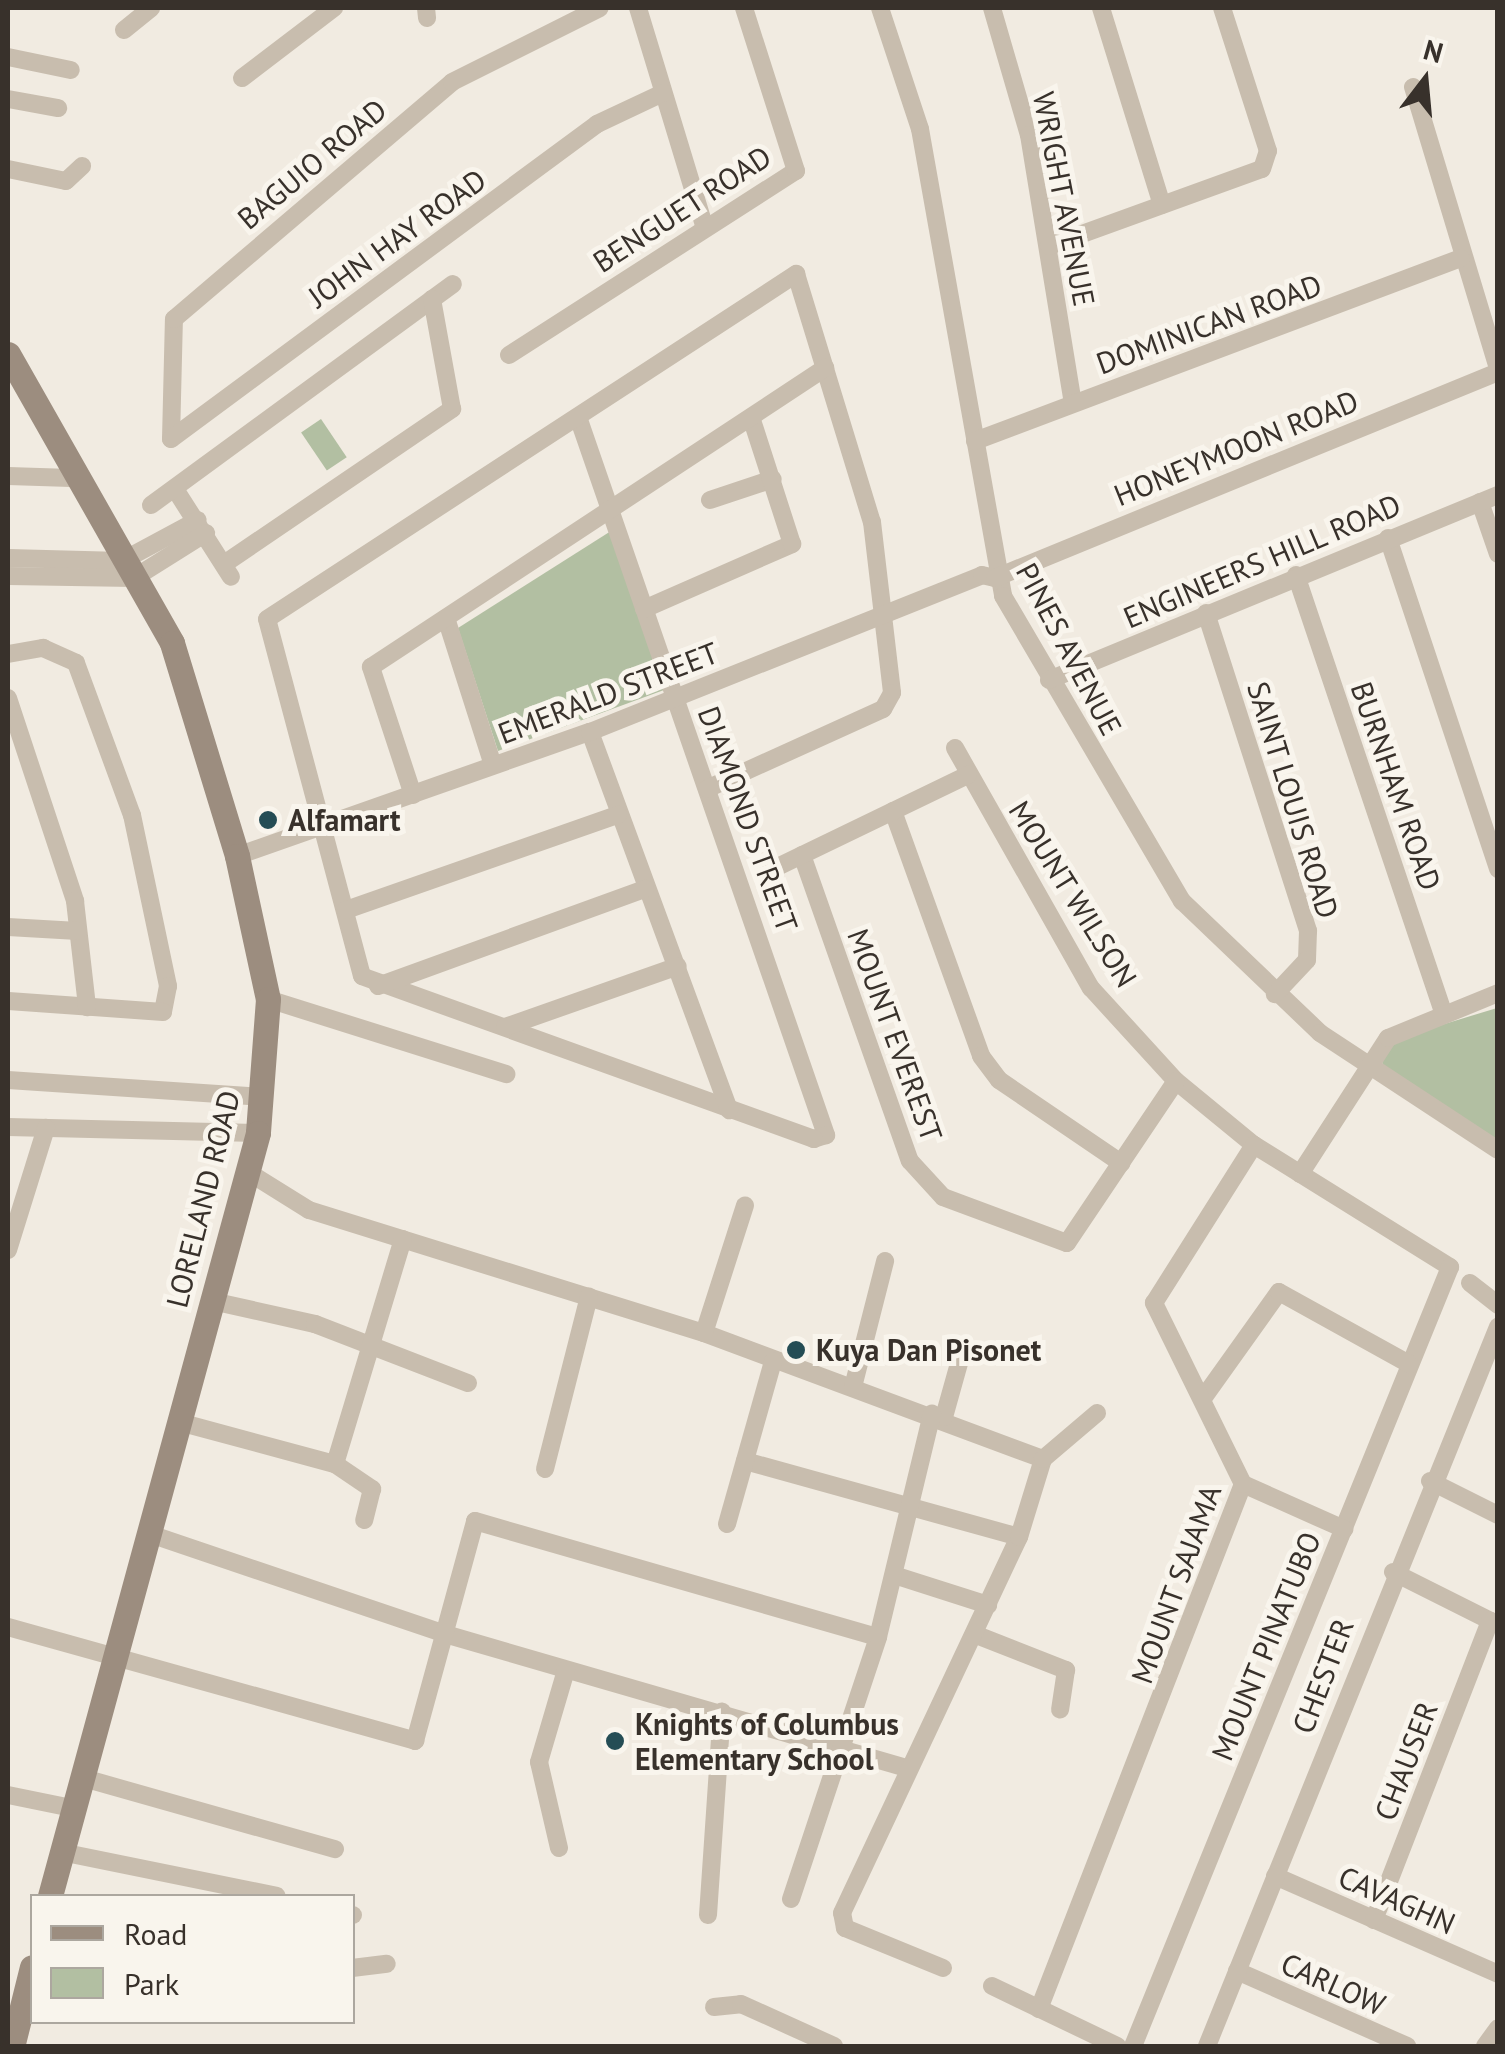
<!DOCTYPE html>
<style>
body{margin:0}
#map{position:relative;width:1505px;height:2054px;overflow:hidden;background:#f1ebe1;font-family:"PT Sans",sans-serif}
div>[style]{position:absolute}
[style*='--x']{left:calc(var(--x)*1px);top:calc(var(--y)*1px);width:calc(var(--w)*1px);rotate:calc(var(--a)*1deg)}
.green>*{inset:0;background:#b2bfa2;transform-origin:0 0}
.street>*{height:18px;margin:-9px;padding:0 9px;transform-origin:9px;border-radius:9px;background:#c8bdae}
.secondary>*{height:25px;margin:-12.5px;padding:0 12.5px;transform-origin:12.5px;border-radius:12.5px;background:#9c8d7f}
.dots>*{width:28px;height:28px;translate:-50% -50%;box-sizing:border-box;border:5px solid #f9f5ed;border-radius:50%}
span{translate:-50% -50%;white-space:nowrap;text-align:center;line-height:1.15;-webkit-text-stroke:10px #f9f5ed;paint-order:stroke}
.street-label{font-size:30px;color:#38312b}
.poi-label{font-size:30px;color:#38312b;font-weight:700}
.left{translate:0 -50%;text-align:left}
.frame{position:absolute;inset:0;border:10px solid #38312b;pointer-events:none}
.legend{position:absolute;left:30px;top:1894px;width:325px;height:130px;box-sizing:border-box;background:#f9f5ed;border:2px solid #aca79f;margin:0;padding:12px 18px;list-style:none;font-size:30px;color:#38312b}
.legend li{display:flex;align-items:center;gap:20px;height:50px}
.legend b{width:50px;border:2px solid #aca79f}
.north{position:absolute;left:1375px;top:30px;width:100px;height:100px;-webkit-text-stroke:8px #f9f5ed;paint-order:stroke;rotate:16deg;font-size:28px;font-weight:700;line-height:40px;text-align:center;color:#38312b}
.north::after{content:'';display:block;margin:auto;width:35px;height:45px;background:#38312b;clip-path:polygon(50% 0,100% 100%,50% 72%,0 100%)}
</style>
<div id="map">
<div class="green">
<i style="left:321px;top:419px;width:46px;height:24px;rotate:56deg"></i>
<i style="clip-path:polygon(611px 531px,664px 690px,498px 751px,458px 628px)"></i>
<i style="clip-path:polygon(1497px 1008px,1497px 1143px,1383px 1070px,1382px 1059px,1395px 1039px)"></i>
</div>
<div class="street">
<i style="--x:426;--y:8;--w:10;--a:84"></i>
<i style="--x:638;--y:8;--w:227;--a:73.1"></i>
<i style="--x:880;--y:8;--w:127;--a:71.7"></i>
<i style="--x:920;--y:129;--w:474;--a:79.9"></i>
<i style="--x:1003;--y:596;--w:354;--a:59.6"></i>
<i style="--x:1182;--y:901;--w:191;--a:43.7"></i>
<i style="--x:1320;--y:1033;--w:213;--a:33.3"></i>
<i style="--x:992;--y:8;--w:132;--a:73.8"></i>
<i style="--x:1029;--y:135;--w:272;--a:80.7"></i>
<i style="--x:1101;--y:8;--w:206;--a:72.8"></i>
<i style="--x:124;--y:30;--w:35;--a:-39"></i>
<i style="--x:8;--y:57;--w:64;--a:11.7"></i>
<i style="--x:242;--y:78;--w:116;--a:-37.3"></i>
<i style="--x:1413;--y:87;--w:294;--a:73.2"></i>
<i style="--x:8;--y:99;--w:51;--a:10.2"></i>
<i style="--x:8;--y:169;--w:59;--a:11.7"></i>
<i style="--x:66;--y:181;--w:22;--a:-43"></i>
<i style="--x:1049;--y:246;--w:226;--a:-19.9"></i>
<i style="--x:1262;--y:169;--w:19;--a:-72"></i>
<i style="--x:1268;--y:151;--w:150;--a:-107.8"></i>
<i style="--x:509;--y:355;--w:341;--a:-32.7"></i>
<i style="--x:796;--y:171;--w:171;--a:-107.7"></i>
<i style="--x:578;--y:417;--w:760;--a:70.94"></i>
<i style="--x:826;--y:1135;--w:13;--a:162"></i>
<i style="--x:814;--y:1139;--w:480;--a:-160.2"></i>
<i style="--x:362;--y:976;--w:369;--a:-104.9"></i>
<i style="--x:267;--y:619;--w:632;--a:-33.11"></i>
<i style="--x:796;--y:274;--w:259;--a:73"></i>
<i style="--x:872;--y:522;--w:172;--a:83.3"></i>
<i style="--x:892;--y:693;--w:18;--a:119"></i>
<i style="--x:883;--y:709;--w:193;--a:155.6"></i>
<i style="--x:171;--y:439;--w:120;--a:-88.6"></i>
<i style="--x:174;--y:319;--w:365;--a:-40.4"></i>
<i style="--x:452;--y:82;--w:165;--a:-26.6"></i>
<i style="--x:171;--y:439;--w:530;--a:-36.48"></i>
<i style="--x:597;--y:124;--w:73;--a:-25.2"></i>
<i style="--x:975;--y:441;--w:519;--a:-20.63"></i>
<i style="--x:8;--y:476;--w:63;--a:1.8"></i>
<i style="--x:175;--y:489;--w:104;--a:57.5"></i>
<i style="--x:710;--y:500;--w:66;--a:-18.4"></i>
<i style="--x:1480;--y:502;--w:55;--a:70.9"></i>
<i style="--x:151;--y:505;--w:374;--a:-36.2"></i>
<i style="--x:1388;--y:538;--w:349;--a:71.6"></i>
<i style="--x:8;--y:558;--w:114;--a:1.5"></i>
<i style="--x:122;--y:561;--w:86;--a:-28.3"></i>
<i style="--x:224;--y:564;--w:276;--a:-34.2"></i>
<i style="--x:452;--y:409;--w:112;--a:-100.3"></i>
<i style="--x:1296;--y:575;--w:462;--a:71.4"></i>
<i style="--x:8;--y:576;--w:126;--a:0.9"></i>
<i style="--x:134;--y:578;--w:85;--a:-32"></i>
<i style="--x:644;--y:609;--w:162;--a:-23.7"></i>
<i style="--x:792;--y:544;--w:133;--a:-107.9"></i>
<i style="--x:1206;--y:613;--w:334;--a:72.2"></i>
<i style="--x:1308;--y:931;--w:29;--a:92"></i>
<i style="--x:1307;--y:960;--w:47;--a:133.3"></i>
<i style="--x:446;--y:618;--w:154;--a:72.3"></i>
<i style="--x:8;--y:654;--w:36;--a:-10"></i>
<i style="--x:43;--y:648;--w:36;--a:24"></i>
<i style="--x:76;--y:663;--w:162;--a:69.8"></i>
<i style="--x:132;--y:815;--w:175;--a:78.1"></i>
<i style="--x:168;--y:986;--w:26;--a:101"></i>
<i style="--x:163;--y:1012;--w:155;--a:-175.9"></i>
<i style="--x:1049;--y:680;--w:486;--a:-22.4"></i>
<i style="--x:8;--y:698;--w:214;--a:71.7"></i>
<i style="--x:75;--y:901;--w:107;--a:83.5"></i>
<i style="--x:590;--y:732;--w:403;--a:69.8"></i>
<i style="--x:955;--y:748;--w:276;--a:60.5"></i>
<i style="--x:1091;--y:988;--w:126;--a:47.6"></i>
<i style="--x:1176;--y:1081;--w:101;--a:39.4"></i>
<i style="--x:1254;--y:1145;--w:231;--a:31.9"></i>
<i style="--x:1450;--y:1267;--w:841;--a:112.14"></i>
<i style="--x:413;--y:795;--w:135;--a:-108.2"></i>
<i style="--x:371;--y:667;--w:544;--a:-33.37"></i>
<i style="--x:893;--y:811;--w:260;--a:70.2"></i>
<i style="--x:981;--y:1056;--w:30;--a:53"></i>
<i style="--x:999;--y:1080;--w:148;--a:34.2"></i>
<i style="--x:802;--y:855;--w:324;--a:70.6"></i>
<i style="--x:910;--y:1161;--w:49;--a:47.5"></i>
<i style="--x:943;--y:1197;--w:132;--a:20.4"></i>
<i style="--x:1067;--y:1243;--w:195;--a:-56.1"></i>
<i style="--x:237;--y:856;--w:374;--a:-19.4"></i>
<i style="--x:590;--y:732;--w:422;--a:-21.8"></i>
<i style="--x:982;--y:575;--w:13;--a:13"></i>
<i style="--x:995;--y:578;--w:544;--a:-22.27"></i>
<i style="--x:769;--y:871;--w:221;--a:-25.8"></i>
<i style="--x:346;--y:910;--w:288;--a:-19.3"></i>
<i style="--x:8;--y:927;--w:70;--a:3.3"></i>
<i style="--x:378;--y:986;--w:284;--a:-20"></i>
<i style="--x:268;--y:999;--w:250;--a:17.5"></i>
<i style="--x:505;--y:1027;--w:183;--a:-19.4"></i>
<i style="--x:8;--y:1080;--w:256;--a:3.8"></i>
<i style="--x:8;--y:1127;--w:250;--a:1.4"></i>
<i style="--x:248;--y:1172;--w:72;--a:31.9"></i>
<i style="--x:309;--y:1210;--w:414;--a:17.3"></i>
<i style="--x:704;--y:1333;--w:362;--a:20.4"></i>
<i style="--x:1300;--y:1174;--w:162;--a:-57.1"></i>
<i style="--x:1388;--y:1038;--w:119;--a:-22.2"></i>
<i style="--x:8;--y:1250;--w:128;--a:-72.7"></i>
<i style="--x:1470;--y:1283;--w:36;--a:38"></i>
<i style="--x:212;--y:1301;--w:106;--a:12.6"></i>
<i style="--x:315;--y:1324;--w:164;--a:21.1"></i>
<i style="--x:704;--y:1333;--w:134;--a:-72.2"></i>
<i style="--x:853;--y:1387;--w:130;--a:-75.7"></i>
<i style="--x:1204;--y:1397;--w:129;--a:-54.5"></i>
<i style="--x:1279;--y:1292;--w:149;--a:29"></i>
<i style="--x:944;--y:1417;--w:63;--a:-74.4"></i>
<i style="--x:179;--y:1422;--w:162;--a:15.1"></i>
<i style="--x:335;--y:1464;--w:45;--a:34"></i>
<i style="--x:372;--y:1489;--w:32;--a:104"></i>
<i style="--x:745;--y:1461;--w:284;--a:15.5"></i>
<i style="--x:335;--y:1464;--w:235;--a:-73.2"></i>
<i style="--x:545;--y:1469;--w:178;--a:-75.7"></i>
<i style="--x:1430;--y:1481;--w:76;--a:26.6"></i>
<i style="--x:1243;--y:1484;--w:111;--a:24"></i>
<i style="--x:727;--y:1524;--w:169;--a:-74.2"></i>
<i style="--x:147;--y:1533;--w:315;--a:18.7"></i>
<i style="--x:445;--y:1634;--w:481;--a:16.2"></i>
<i style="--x:1393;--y:1572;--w:116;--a:26.6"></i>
<i style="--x:894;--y:1575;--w:99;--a:17.7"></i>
<i style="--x:8;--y:1627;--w:423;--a:15.6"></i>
<i style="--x:415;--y:1741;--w:228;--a:-74.7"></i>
<i style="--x:475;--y:1521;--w:419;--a:16.1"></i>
<i style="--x:974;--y:1634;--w:99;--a:21.4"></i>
<i style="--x:1066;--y:1670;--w:40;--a:98.5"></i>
<i style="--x:80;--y:1777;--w:265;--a:15.8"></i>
<i style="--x:8;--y:1795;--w:65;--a:11.5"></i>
<i style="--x:559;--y:1848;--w:88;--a:-103.1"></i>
<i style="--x:539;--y:1762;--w:96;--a:-73.6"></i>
<i style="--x:61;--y:1852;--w:220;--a:11.5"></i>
<i style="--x:1275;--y:1876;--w:244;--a:23.7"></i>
<i style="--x:791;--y:1899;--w:276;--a:-71.6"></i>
<i style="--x:878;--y:1637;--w:230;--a:-76.4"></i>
<i style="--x:352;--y:1915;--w:1;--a:0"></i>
<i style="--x:708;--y:1915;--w:204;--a:-86.1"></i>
<i style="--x:1374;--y:1920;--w:321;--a:-68.8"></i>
<i style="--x:352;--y:1968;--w:35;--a:-7"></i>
<i style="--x:943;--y:1968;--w:106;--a:-157.8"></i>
<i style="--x:845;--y:1928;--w:15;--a:-101"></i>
<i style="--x:842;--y:1913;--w:416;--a:-64.8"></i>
<i style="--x:1019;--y:1537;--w:82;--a:-72.9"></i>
<i style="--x:1043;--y:1459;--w:71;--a:-40.4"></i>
<i style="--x:1237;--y:1971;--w:186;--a:23.8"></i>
<i style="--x:992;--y:1986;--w:139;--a:25.6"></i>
<i style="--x:714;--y:2007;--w:27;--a:-6"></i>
<i style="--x:741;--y:2004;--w:102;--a:24.3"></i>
<i style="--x:1039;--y:2009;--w:563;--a:-68.77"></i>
<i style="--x:1243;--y:1484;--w:202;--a:-116.2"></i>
<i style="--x:1154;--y:1303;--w:187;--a:-57.7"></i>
<i style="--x:1207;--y:2046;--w:776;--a:-67.97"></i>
<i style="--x:1485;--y:2046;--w:22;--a:-54"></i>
</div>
<div class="secondary">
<i style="--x:8;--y:354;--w:332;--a:60.4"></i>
<i style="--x:172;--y:643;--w:223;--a:73"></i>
<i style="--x:237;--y:856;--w:146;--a:77.8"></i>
<i style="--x:268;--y:999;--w:134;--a:94.3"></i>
<i style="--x:258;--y:1133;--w:791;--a:105.25"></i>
<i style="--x:13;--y:2043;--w:78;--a:-76"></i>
</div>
<div class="dots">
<i style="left:268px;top:820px;background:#254d55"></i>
<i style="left:796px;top:1350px;background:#254d55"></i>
<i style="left:615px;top:1741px;background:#254d55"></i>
</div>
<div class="street-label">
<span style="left:312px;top:164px;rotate:-40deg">BAGUIO ROAD</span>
<span style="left:1064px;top:199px;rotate:79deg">WRIGHT AVENUE</span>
<span style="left:682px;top:209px;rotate:-33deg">BENGUET ROAD</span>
<span style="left:397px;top:238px;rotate:-36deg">JOHN HAY ROAD</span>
<span style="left:1209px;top:324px;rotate:-20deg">DOMINICAN ROAD</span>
<span style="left:1236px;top:448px;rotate:-22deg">HONEYMOON ROAD</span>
<span style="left:1262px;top:561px;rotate:-23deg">ENGINEERS HILL ROAD</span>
<span style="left:1069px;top:649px;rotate:62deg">PINES AVENUE</span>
<span style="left:608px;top:693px;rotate:-21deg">EMERALD STREET</span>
<span style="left:1396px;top:786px;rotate:71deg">BURNHAM ROAD</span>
<span style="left:1293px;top:800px;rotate:73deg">SAINT LOUIS ROAD</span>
<span style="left:748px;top:819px;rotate:70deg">DIAMOND STREET</span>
<span style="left:1073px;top:894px;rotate:58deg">MOUNT WILSON</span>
<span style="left:895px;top:1035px;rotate:70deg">MOUNT EVEREST</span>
<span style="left:203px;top:1199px;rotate:-76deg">LORELAND ROAD</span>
<span style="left:1176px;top:1584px;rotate:-70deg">MOUNT SAJAMA</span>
<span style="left:1266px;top:1646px;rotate:-68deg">MOUNT PINATUBO</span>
<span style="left:1323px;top:1676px;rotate:-69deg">CHESTER</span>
<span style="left:1406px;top:1761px;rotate:-69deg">CHAUSER</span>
<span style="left:1397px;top:1900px;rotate:24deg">CAVAGHN</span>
<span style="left:1333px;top:1984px;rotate:24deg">CARLOW</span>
</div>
<div class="poi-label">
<span class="left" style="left:288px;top:820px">Alfamart</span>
<span class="left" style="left:816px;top:1350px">Kuya Dan Pisonet</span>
<span class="left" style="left:635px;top:1741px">Knights of Columbus<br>Elementary School</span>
</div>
<div class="frame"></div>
<ul class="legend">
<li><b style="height:12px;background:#9c8d7f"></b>Road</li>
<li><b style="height:28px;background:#b2bfa2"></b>Park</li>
</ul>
<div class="north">N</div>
</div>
